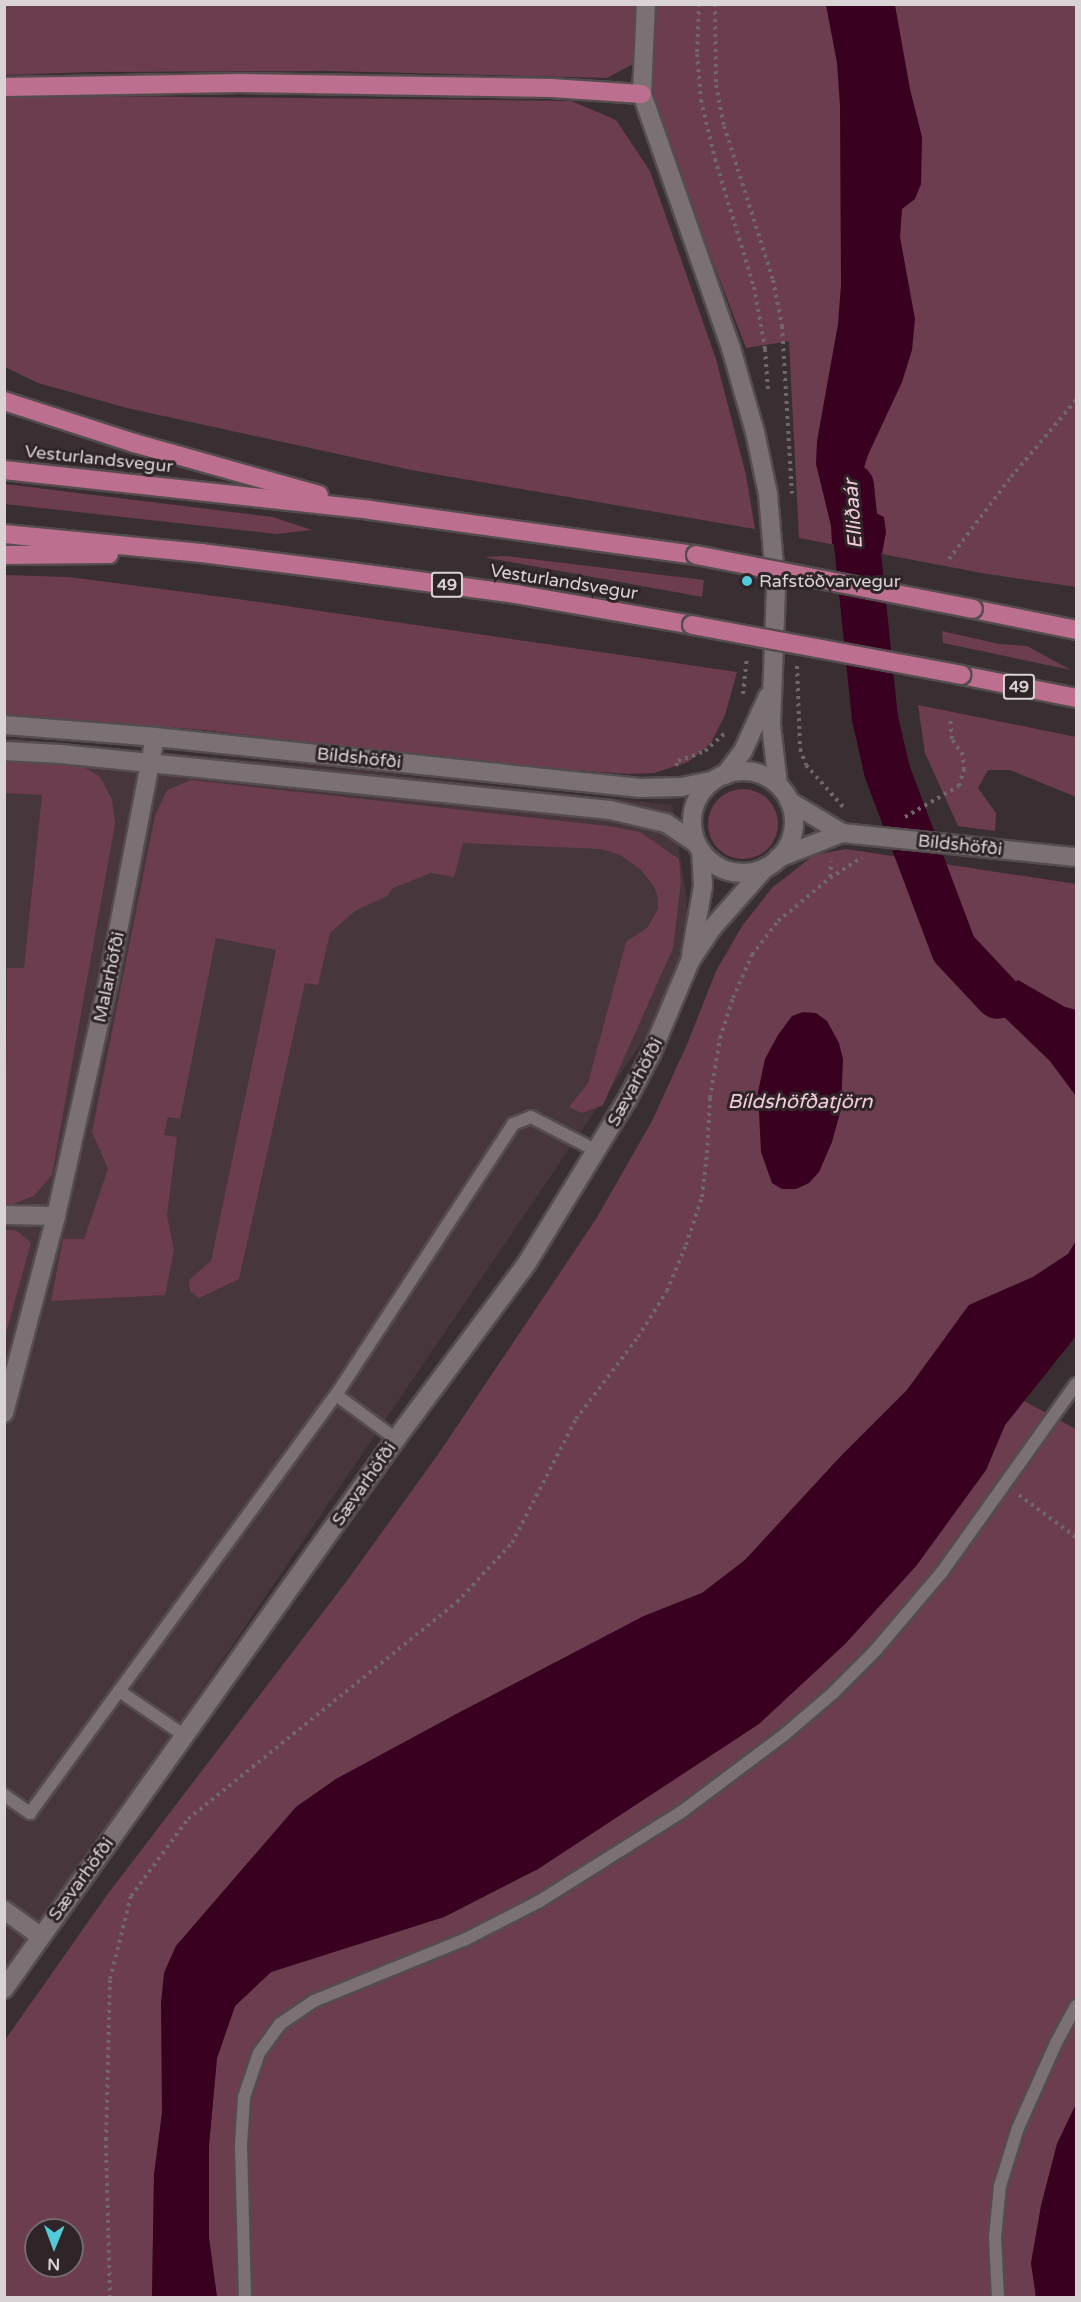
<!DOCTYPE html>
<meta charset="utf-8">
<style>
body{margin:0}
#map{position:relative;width:1081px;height:2302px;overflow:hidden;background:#392f33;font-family:"Varela Round",sans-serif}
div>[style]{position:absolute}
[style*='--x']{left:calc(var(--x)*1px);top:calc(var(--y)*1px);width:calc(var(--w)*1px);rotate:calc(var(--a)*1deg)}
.built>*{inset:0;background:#47373d}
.green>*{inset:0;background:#6c3c4f}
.round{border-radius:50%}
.water>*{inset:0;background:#3a001f}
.river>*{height:46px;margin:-23px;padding:0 23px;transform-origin:23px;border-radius:23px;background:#3a001f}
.path>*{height:4px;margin-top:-2px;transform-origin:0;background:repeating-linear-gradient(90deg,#70676b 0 3px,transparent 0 7.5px)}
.roads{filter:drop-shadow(2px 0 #544c4f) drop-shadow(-2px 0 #544c4f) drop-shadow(0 2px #544c4f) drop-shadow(0 -2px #544c4f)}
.lane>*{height:12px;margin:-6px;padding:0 6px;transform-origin:6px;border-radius:6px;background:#7b7074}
.street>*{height:18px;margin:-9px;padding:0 9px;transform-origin:9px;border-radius:9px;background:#7b7074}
.secondary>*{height:18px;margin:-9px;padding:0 9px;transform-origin:9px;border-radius:9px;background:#7b7074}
.secondary>.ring{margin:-9px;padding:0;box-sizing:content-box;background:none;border:18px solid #7b7074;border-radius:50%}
.highway>*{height:18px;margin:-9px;padding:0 9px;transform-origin:9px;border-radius:9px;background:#bc6f8e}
.bridges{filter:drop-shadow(2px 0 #544c4f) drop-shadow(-2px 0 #544c4f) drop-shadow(0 2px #544c4f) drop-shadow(0 -2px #544c4f)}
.highway-bridge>*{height:18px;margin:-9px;padding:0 9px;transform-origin:9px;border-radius:9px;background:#bc6f8e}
.dots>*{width:16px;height:16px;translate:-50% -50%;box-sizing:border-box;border:3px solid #2f2529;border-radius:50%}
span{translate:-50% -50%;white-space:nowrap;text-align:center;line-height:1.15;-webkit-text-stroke:6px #2f2529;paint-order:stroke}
.shield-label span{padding:2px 4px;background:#2f2529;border:2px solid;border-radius:4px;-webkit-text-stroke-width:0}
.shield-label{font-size:16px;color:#dad3d6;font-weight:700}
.street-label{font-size:18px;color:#dad3d6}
.poi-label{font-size:18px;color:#dad3d6}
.left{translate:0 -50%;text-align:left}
.water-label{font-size:20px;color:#f5ccda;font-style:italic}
.frame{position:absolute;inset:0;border:6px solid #dad3d6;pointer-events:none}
.north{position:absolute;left:24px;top:2218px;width:60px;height:60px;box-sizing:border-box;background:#2f2529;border:2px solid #736b6e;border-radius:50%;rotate:181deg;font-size:16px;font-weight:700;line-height:24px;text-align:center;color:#dad3d6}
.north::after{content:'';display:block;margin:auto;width:21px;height:27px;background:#52cbd8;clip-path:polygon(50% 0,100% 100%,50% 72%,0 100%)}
</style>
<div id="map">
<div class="built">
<i style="clip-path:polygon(5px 738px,354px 770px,672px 805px,687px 901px,685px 935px,671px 999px,5px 1980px)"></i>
</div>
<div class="green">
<i style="clip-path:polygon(4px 5px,639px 5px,637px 62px,607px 78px,328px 71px,92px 72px,5px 75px)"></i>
<i style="clip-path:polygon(653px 5px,1076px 5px,1076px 587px,981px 573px,799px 538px,789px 341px,746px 348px,649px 94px)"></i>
<i style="clip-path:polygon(11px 95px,571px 101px,616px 120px,650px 171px,716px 359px,746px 475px,755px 529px,411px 470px,127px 408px,38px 383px,5px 367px,4px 98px)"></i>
<i style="clip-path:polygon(5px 484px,273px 517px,312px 530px,277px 534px,5px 504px)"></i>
<i style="clip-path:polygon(505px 556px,704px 580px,702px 597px,483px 557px)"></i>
<i style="clip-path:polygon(5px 575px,69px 577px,238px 599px,737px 672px,725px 715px,711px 743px,688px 762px,654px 773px,628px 774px,475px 763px,204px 730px,5px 714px)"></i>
<i style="clip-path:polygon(942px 631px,999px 644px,1027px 646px,1071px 670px,943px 643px)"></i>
<i style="clip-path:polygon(918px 705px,1076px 737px,1076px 797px,1010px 770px,988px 770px,978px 788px,996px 813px,995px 831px,958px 826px,925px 753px)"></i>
<i style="clip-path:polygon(5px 760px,83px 766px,100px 777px,112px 799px,115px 824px,52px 1175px,34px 1196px,5px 1207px,7px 968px,24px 968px,42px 795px,5px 793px)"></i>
<i style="clip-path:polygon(191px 780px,608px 826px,640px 832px,679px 859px,681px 882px,673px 948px,603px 1105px,582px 1113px,569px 1107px,588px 1083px,626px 942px,647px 928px,658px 909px,658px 897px,653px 885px,640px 869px,620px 855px,602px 849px,463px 843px,454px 877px,431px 873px,393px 888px,387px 896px,355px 911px,330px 933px,318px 985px,305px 983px,239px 1279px,199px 1298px,190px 1291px,189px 1280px,211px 1261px,276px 950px,216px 938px,180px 1119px,168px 1117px,164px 1135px,177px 1137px,167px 1215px,174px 1250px,165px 1295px,51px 1301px,63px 1239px,84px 1239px,108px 1169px,92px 1132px,155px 816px,167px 790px)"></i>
<i class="round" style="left:708px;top:789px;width:70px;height:70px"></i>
<i style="clip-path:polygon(evenodd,846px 849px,1076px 884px,1076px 1010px,1065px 1008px,1018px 980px,999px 1012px,1050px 1061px,1076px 1096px,1076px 1241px,1068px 1254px,1033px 1277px,969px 1305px,907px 1390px,840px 1457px,745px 1560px,702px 1593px,644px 1616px,462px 1711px,336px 1779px,296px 1807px,176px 1946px,164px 1973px,162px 2113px,154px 2175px,152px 2297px,5px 2298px,5px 2040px,107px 1895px,346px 1582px,439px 1453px,596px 1219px,652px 1121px,688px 1042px,716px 971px,742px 926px,772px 888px,814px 855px,846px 849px,36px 2230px,72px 2230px,72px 2266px,36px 2266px,36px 2230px)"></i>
<i style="clip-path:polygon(4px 1230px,16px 1230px,31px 1243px,5px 1336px)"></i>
<i style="clip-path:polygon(1024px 1401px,1076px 1429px,1076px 2104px,1057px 2144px,1041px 2206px,1031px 2263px,1036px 2297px,217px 2298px,209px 2238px,209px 2145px,217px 2058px,235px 2006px,271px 1972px,444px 1917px,538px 1869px,758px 1724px,845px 1644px,916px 1566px,986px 1470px,1005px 1425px)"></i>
</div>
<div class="water">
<i style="clip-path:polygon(826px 5px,895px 5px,910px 89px,922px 137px,921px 184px,915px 199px,902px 209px,900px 237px,915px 319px,912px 350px,902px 382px,868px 455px,861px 477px,872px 511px,884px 517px,886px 532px,882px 554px,832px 544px,831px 526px,816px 464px,817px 441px,838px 324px,841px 285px,840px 106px,837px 63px)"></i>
<i style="clip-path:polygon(1018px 980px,1065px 1007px,1076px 1010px,1076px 1096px,1050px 1061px,999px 1012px,998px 996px)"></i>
<i style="clip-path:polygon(803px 1012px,816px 1013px,827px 1021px,839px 1043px,843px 1059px,841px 1109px,832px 1142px,819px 1172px,809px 1183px,796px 1189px,782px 1189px,772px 1183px,761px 1152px,758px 1092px,765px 1059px,778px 1035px,792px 1016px)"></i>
<i style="clip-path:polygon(1076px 1241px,1076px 1336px,1005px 1425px,986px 1470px,916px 1566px,845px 1644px,759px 1724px,538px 1869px,444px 1917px,271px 1972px,235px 2006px,217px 2058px,209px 2145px,209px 2238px,217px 2297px,152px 2297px,154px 2175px,162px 2113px,161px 2003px,164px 1973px,176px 1946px,296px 1807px,336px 1779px,462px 1711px,644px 1616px,702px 1593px,745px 1560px,840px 1457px,907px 1390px,969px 1305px,1033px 1277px,1068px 1254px)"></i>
<i style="clip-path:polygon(1076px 2104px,1076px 2297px,1036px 2297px,1031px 2263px,1041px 2206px,1057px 2144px)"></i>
</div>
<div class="river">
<i style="--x:851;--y:486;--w:233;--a:84.1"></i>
<i style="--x:875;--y:718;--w:54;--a:77.2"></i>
<i style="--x:887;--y:771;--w:190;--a:69.4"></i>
<i style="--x:954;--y:949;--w:64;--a:46.9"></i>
</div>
<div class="path">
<i style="--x:699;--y:4;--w:50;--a:92.3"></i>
<i style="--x:697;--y:54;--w:46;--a:85"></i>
<i style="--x:701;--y:100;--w:61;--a:76.7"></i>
<i style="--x:715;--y:159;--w:134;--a:73.1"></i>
<i style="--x:754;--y:287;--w:63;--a:79.9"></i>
<i style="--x:765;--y:349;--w:42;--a:85.9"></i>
<i style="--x:715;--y:4;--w:81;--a:89.3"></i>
<i style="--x:716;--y:85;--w:42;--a:79"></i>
<i style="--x:724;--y:126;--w:162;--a:72.3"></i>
<i style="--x:773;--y:280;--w:47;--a:78.9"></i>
<i style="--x:782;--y:326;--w:168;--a:86.6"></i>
<i style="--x:949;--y:559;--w:103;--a:-52.9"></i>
<i style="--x:1011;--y:477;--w:101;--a:-49.8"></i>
<i style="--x:797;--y:666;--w:83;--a:87.9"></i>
<i style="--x:800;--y:749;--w:17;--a:69"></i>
<i style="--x:806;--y:765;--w:57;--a:48.5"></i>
<i style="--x:743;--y:694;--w:37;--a:-84"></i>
<i style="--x:676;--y:766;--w:5;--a:-68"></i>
<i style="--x:678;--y:761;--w:29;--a:-20"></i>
<i style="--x:705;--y:751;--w:27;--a:-42"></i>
<i style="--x:905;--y:817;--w:62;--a:-29.9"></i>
<i style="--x:959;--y:786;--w:17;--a:-73"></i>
<i style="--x:964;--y:770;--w:15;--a:-94"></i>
<i style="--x:963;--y:755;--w:19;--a:-125"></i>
<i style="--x:952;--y:739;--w:22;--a:-95"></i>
<i style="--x:830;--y:877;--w:16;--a:-86"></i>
<i style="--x:1019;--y:1495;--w:71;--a:36.4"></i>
<i style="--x:110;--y:2298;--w:158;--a:-91.5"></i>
<i style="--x:106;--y:2140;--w:161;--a:-88.6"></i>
<i style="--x:110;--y:1979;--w:86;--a:-75.8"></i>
<i style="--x:131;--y:1896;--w:96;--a:-53.5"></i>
<i style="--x:188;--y:1819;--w:346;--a:-38.9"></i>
<i style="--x:457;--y:1602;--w:81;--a:-47"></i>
<i style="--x:512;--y:1543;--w:140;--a:-62.7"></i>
<i style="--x:576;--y:1419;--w:103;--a:-52.9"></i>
<i style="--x:638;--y:1337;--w:54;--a:-57.8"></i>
<i style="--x:667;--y:1291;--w:50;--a:-67.6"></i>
<i style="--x:686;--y:1245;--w:51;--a:-71.6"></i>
<i style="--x:702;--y:1197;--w:44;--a:-83.5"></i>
<i style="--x:707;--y:1153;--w:55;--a:-86.9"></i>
<i style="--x:710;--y:1098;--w:61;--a:-80.5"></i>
<i style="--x:720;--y:1038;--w:42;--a:-72"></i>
<i style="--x:733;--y:998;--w:47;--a:-66.2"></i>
<i style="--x:752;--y:955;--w:43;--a:-52.6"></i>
<i style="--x:778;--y:921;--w:67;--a:-39.6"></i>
<i style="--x:830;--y:878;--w:38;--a:-33"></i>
</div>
<div class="roads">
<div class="lane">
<i style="--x:396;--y:1439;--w:74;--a:-143.7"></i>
<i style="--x:336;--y:1395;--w:324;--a:-56.8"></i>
<i style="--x:513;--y:1124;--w:19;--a:-21"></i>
<i style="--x:531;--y:1117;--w:74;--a:27.3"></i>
<i style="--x:185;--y:1736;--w:80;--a:-145.7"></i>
<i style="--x:119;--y:1691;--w:367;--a:-53.8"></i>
<i style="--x:4;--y:1795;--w:32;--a:35"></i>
<i style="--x:30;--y:1813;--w:151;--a:-53.9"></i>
<i style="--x:245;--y:2298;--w:153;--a:-91.5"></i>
<i style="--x:241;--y:2145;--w:48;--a:-86.4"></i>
<i style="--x:244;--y:2097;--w:46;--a:-71.2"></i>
<i style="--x:259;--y:2053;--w:36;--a:-54"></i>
<i style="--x:280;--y:2024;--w:41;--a:-34.1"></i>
<i style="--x:314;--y:2001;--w:164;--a:-22.2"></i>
<i style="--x:466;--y:1939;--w:83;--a:-27.2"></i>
<i style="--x:540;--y:1901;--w:165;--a:-32.2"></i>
<i style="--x:680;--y:1813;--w:130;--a:-36.9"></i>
<i style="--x:784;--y:1735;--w:65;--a:-40.6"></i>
<i style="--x:833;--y:1693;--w:59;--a:-45"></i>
<i style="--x:875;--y:1651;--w:104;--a:-49.7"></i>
<i style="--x:942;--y:1572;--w:231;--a:-54.5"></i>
<i style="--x:998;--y:2298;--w:61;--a:-92.8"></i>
<i style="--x:995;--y:2237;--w:51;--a:-84.4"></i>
<i style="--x:1000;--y:2186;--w:61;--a:-72.8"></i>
<i style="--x:1018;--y:2128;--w:93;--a:-65.9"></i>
<i style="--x:1056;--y:2043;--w:42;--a:-61.6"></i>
</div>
<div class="street">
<i style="--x:642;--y:94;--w:90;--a:-87.5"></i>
<i style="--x:4;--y:1215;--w:52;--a:1.1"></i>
<i style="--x:4;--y:1413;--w:204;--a:-75.2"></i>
<i style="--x:56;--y:1216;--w:244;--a:-77.4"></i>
<i style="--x:109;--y:978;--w:245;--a:-79.2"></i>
<i style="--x:4;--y:1910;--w:44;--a:35.8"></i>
</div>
<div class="secondary">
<i style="--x:642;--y:94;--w:269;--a:70.7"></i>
<i style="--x:731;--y:348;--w:87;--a:74.1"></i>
<i style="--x:755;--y:432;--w:63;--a:78.2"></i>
<i style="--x:768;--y:494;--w:95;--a:85.2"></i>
<i style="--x:776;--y:589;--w:136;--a:92.1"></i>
<i style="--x:771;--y:725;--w:60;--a:83.3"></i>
<i style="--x:4;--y:725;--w:151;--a:4.5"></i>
<i style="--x:155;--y:737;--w:488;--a:6"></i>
<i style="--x:640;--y:788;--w:41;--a:-1.4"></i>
<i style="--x:681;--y:787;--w:33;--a:-11"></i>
<i style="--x:4;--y:751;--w:57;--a:3"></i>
<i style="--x:61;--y:754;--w:552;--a:5.82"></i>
<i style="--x:610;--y:810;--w:57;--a:13.1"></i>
<i style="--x:666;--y:823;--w:36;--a:34"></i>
<i class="ring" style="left:692px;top:771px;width:84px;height:84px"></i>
<i style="--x:725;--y:775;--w:30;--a:-53"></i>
<i style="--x:743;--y:751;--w:60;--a:-65.6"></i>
<i style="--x:789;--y:801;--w:62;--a:31.1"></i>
<i style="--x:842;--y:833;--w:235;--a:5.9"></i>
<i style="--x:778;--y:858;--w:69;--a:-21.3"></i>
<i style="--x:691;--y:954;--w:69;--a:-80"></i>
<i style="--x:703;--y:886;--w:35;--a:-93"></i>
<i style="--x:4;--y:1989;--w:675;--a:-54.52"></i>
<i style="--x:396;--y:1439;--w:219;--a:-53.3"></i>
<i style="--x:527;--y:1263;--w:191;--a:-58.5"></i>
<i style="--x:627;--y:1100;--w:52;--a:-62.4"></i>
<i style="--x:651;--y:1054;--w:101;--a:-67.2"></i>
<i style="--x:690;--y:961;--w:40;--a:-56"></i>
<i style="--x:712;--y:928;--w:81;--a:-48.5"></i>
</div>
<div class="highway">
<i style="--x:4;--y:87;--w:235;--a:-1"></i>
<i style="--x:239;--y:83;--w:312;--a:0.9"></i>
<i style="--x:551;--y:88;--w:91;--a:3.8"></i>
<i style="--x:4;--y:401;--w:137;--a:17.9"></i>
<i style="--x:134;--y:443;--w:192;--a:15.7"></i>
<i style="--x:4;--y:470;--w:368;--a:6.2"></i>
<i style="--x:370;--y:510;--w:329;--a:7.9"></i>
<i style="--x:4;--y:534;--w:198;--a:5.5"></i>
<i style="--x:201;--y:553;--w:151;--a:7.2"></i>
<i style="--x:351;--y:572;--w:165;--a:7.6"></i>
<i style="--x:515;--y:594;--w:180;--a:9.9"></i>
<i style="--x:4;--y:555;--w:105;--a:-0.5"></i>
<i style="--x:973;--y:609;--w:105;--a:11.5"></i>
<i style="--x:961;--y:675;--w:117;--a:11.3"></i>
</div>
</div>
<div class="bridges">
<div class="highway-bridge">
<i style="--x:696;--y:555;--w:282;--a:11"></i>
<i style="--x:692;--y:625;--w:274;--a:10.5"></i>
</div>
</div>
<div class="dots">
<i style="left:747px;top:581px;background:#52cbd8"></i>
</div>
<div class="shield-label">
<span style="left:447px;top:585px">49</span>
<span style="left:1019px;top:687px">49</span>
</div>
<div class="street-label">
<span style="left:99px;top:459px;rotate:6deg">Vesturlandsvegur</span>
<span style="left:564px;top:582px;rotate:9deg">Vesturlandsvegur</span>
<span style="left:359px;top:758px;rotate:6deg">Bíldshöfði</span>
<span style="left:960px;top:845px;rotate:6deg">Bíldshöfði</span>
<span style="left:109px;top:977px;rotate:-78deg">Malarhöfði</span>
<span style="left:635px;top:1082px;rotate:-62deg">Sævarhöfði</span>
<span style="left:364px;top:1484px;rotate:-55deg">Sævarhöfði</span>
<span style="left:81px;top:1879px;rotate:-54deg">Sævarhöfði</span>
</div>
<div class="poi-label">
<span class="left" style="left:759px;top:581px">Rafstöðvarvegur</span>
</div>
<div class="water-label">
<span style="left:854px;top:514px;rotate:-94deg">Elliðaár</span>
<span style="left:800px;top:1102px">Bíldshöfðatjörn</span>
</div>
<div class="frame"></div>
<div class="north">N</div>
</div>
